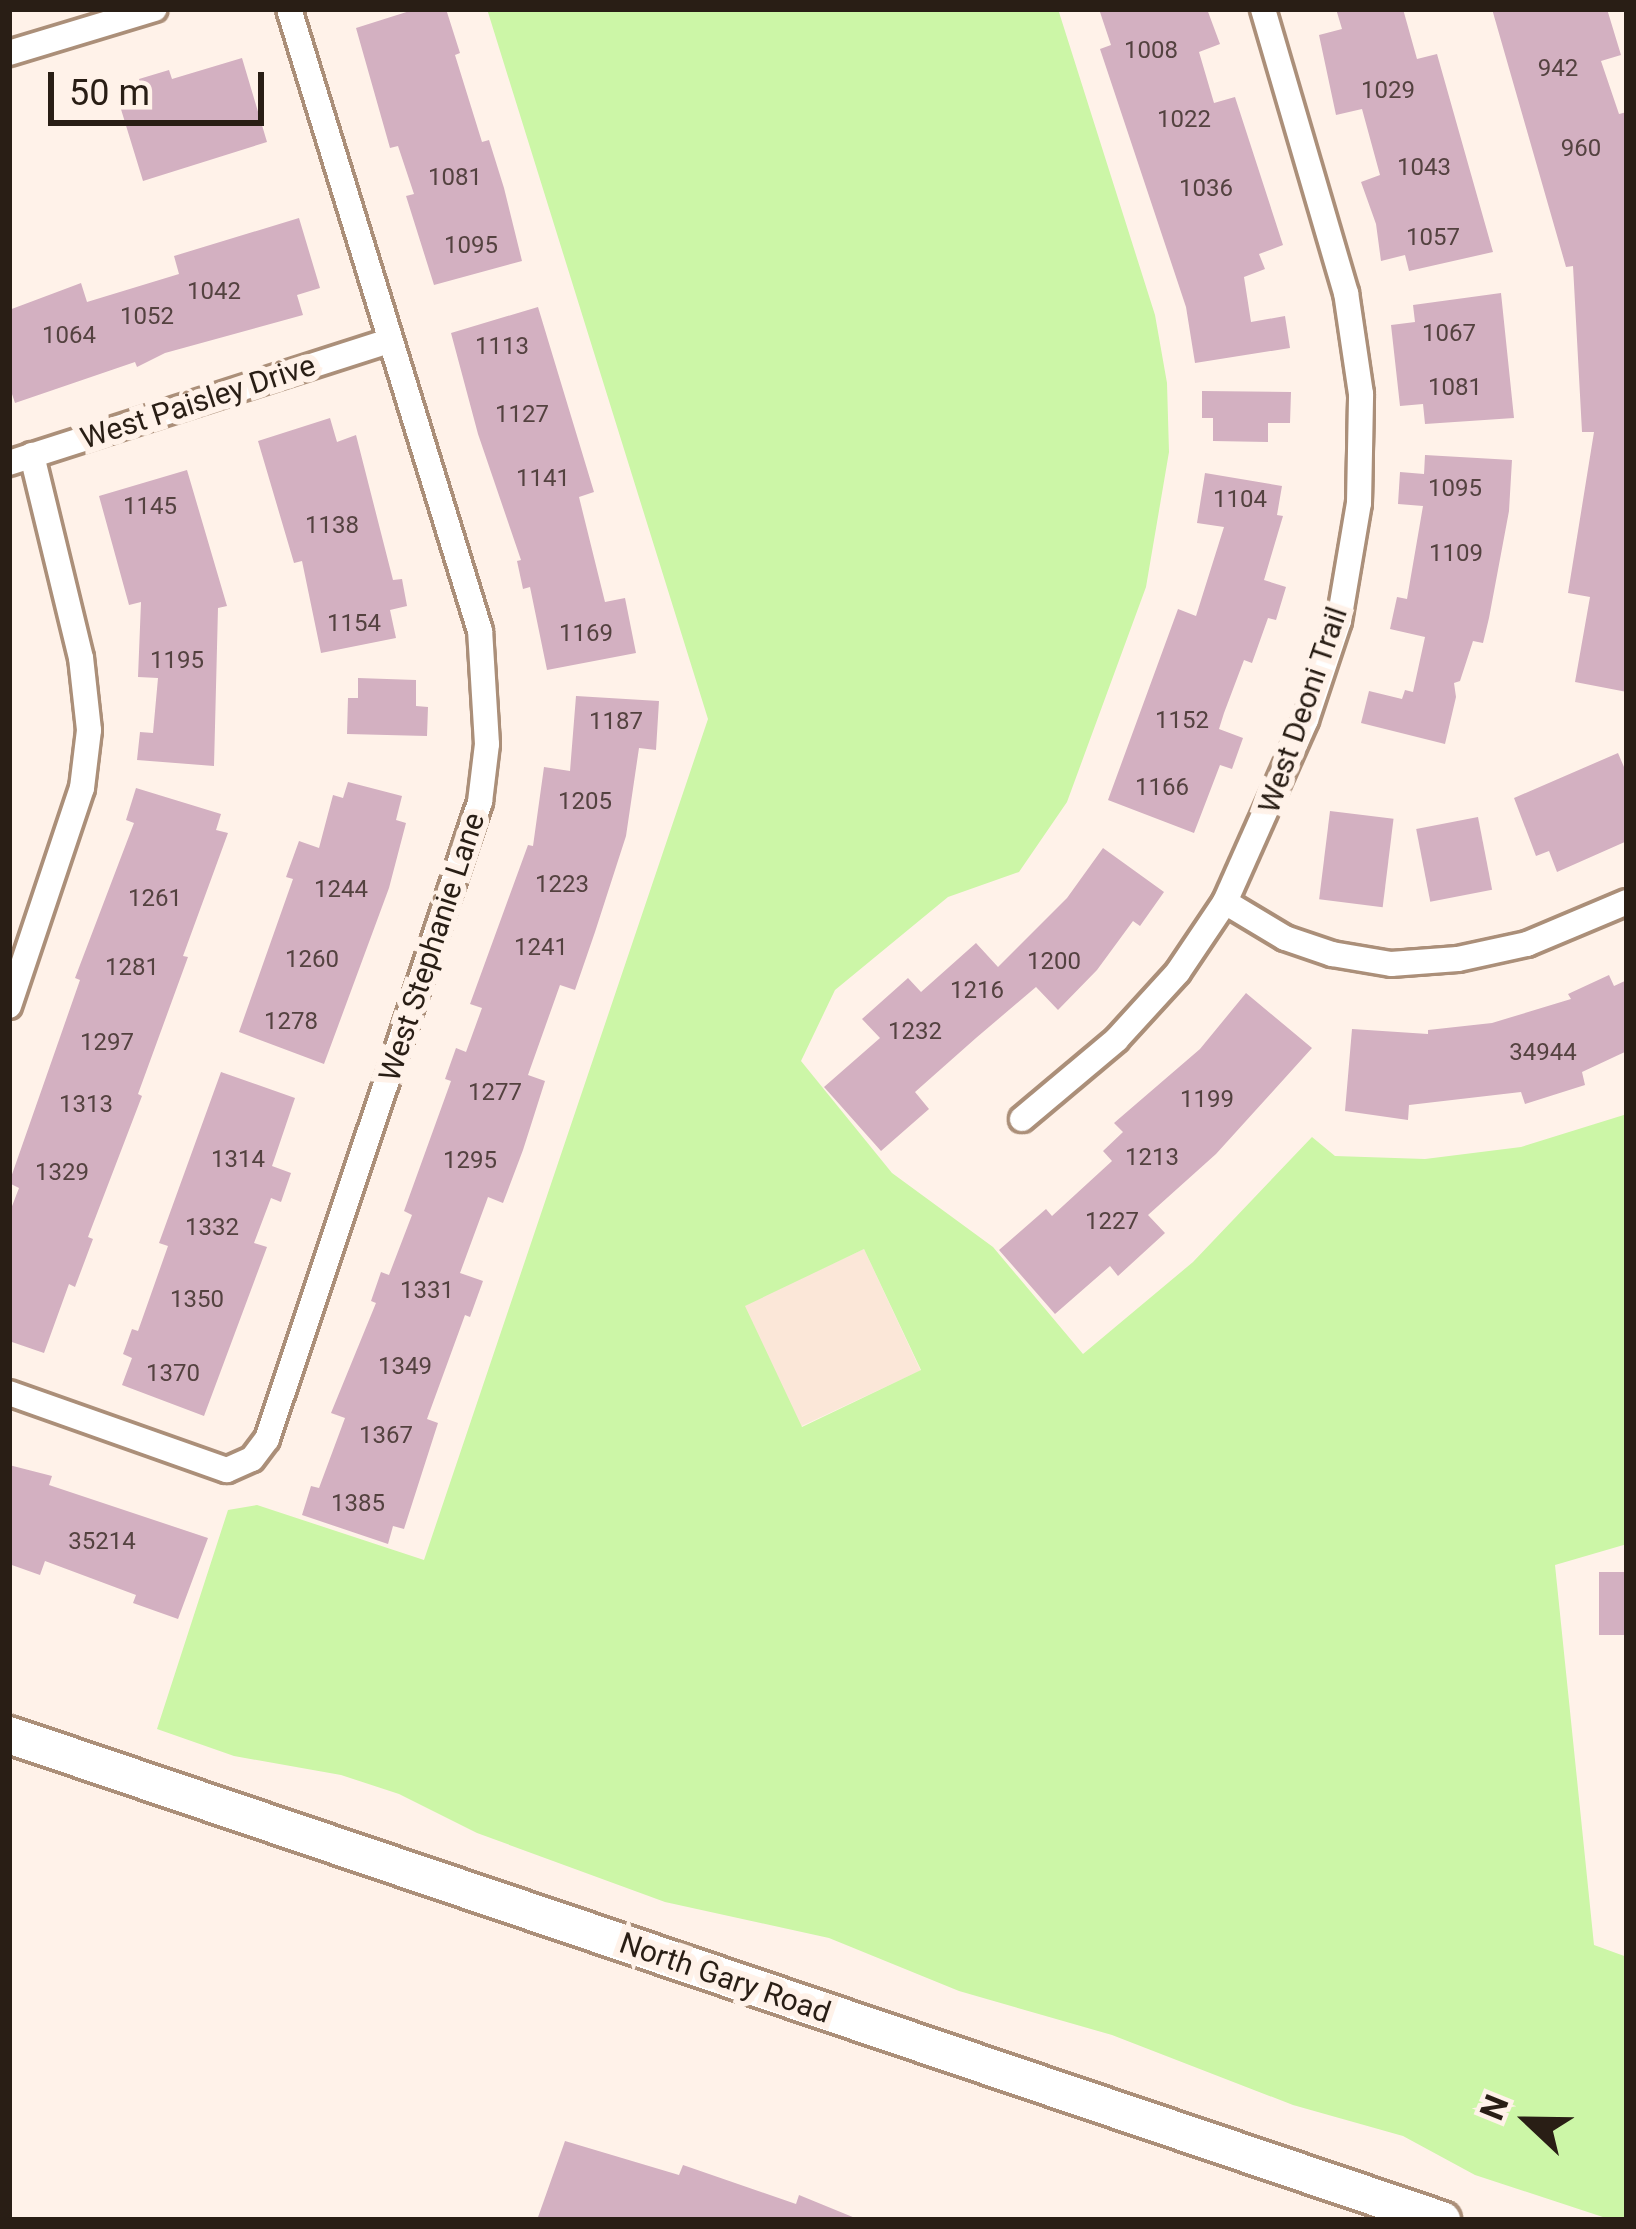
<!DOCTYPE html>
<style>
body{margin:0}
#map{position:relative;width:1636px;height:2229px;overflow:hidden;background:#fff2e9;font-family:Roboto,sans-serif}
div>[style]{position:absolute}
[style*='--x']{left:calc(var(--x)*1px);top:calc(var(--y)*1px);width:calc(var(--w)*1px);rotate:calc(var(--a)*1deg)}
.industrial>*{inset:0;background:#fbe7d8;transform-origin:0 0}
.green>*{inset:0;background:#ccf6a7}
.building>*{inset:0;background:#d3b0c1;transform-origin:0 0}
.roads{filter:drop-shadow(3px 0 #ab8f79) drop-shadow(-3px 0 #ab8f79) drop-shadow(0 3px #ab8f79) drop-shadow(0 -3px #ab8f79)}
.minor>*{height:24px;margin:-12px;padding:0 12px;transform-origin:12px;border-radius:12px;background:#fff}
.secondary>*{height:36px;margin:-18px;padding:0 18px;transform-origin:18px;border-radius:18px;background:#fff}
span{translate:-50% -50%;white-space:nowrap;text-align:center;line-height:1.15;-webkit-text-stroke:12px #fff2e9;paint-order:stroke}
.number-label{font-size:24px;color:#544240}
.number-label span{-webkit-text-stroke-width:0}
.street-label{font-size:30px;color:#291e15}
.frame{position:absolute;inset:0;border:12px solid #291e15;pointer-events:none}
.north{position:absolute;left:1468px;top:2061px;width:120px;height:120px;-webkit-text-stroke:9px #fff2e9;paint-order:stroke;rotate:292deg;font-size:33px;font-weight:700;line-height:48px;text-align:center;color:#291e15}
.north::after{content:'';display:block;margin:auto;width:42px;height:54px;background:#291e15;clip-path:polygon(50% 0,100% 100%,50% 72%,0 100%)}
.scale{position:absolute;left:48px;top:72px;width:216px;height:54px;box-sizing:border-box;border:6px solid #291e15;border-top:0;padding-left:15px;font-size:36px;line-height:42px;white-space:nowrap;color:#291e15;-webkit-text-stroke:9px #fff2e9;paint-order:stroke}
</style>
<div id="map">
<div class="industrial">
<i style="left:864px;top:1249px;width:134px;height:133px;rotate:65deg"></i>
</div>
<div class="green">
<i style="clip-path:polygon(evenodd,487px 9px,1058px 9px,1155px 315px,1167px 383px,1169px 452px,1146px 587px,1067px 802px,1019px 872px,948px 897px,835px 990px,801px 1061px,892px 1173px,993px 1247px,1083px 1354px,1193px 1262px,1312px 1137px,1335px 1156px,1425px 1159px,1521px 1147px,1627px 1114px,1627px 1544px,1555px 1565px,1594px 1945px,1627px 1957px,1627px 2220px,1612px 2220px,1475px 2175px,1403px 2136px,1293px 2105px,1112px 2035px,959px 1991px,829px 1938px,665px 1902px,477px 1833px,399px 1794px,341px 1775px,234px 1756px,157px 1729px,228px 1510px,257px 1505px,424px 1560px,708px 719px,487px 9px,864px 1249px,921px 1370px,802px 1427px,745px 1306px,864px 1249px)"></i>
</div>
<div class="building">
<i style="clip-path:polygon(416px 9px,446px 9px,460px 53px,455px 55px,482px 142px,489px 140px,504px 188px,522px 261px,434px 285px,406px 196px,414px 194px,398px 146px,390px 148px,356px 28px)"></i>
<i style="clip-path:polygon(1099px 9px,1207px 9px,1220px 44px,1199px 52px,1214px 103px,1235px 97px,1283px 245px,1259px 254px,1265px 269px,1244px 277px,1251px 322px,1285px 316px,1290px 348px,1195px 363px,1186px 307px,1100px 49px,1111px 45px)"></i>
<i style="clip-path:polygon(1336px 9px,1403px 9px,1417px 59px,1437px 54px,1493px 252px,1409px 271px,1405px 255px,1381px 261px,1376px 224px,1361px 182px,1380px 175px,1362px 109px,1336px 115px,1319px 35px,1342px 29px)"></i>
<i style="clip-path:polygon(1492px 9px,1607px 9px,1621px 55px,1601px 61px,1619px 114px,1627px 112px,1627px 692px,1575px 682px,1590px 597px,1568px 593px,1594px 432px,1582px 432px,1573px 266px,1566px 267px)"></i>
<i style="clip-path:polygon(242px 58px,267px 142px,143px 181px,120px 106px,145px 99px,139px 79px,169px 70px,172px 79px)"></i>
<i style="clip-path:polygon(299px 218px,320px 288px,297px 295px,303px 315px,165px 353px,137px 367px,135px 362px,15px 403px,9px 385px,9px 310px,81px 283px,87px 302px,179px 274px,174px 256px)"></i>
<i style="clip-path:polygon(1501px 293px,1514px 418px,1425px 424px,1423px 404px,1400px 406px,1391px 325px,1415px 322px,1413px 305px)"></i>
<i style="clip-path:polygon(538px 307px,594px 492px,579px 497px,605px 602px,625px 598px,636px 653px,547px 670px,530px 587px,523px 589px,517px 561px,521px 560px,478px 434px,451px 333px)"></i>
<i style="clip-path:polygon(1202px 391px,1291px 392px,1290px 423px,1268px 423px,1268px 442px,1213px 441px,1213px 418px,1202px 418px)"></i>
<i style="clip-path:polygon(330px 418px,337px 442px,356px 435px,393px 580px,402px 579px,407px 606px,390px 610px,396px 638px,321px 653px,302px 561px,294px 563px,258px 441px)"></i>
<i style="clip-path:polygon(1425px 455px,1512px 460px,1509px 511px,1489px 618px,1483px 643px,1473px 641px,1460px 681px,1454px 683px,1456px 697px,1445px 744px,1361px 723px,1369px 691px,1402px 699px,1405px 690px,1413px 692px,1425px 637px,1390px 629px,1397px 597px,1407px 599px,1423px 506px,1398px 504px,1400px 472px,1424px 474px)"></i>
<i style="clip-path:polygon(187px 470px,227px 606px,218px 608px,214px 766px,137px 760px,140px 732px,153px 733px,158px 678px,138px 677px,141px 602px,129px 605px,99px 496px)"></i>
<i style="clip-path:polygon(1205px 473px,1282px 486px,1277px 515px,1283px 516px,1264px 580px,1286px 587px,1276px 620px,1268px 618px,1252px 663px,1244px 660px,1224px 713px,1219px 729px,1243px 738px,1232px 769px,1220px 765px,1194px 833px,1108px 800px,1178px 609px,1196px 616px,1224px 527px,1197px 523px)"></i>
<i style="clip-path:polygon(358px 678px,416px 680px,416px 706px,428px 707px,427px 736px,347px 734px,348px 698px,358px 698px)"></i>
<i style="clip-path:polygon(576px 696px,659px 701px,656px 750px,639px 748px,626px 836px,595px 932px,575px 990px,560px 985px,528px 1075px,545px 1081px,523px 1150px,503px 1203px,488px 1197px,460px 1273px,483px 1281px,470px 1317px,465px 1315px,427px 1419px,438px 1423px,404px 1529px,393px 1526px,388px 1544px,302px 1515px,311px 1486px,319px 1488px,345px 1418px,331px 1413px,376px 1303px,371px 1301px,381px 1272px,389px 1275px,412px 1215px,404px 1211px,451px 1081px,445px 1079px,456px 1048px,466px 1052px,482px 1008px,470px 1004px,528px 845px,533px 846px,544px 767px,570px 771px)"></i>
<i style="clip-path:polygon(1618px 753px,1627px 774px,1627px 841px,1557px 872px,1549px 851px,1536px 856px,1514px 798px)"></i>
<i style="clip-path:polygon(348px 782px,402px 796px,396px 820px,406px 823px,389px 888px,324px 1064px,239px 1032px,293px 879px,286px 877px,299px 841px,319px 848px,333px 795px,343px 798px)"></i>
<i style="clip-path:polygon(136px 788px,221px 814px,216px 830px,228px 833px,183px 956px,188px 957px,138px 1094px,142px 1096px,88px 1237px,93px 1239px,75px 1287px,69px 1284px,44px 1353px,9px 1341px,9px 1214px,19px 1188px,9px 1183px,80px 980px,75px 978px,134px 823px,126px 820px)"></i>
<i style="left:1330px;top:811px;width:64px;height:89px;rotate:7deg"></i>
<i style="left:1478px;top:817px;width:74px;height:63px;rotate:79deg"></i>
<i style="clip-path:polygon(1103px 848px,1164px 892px,1140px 926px,1133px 921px,1097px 970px,1058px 1010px,1036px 987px,976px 1038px,915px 1092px,929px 1109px,881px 1151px,824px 1087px,880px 1038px,862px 1019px,908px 978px,921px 992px,976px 943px,998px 967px,1067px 898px)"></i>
<i style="clip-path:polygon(1609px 975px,1614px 986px,1627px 980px,1627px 1051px,1582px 1072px,1585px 1085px,1525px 1104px,1521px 1092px,1409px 1105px,1408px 1120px,1345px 1111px,1352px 1029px,1428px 1034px,1428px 1030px,1492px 1023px,1571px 999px,1568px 994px)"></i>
<i style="clip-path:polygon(1246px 993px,1312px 1048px,1216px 1154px,1148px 1215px,1165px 1233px,1118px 1276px,1110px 1266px,1055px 1314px,999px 1250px,1046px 1209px,1052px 1216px,1112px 1161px,1103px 1151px,1123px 1132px,1114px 1123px,1200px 1049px)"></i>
<i style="clip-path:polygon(221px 1072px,295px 1098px,272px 1166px,291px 1173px,281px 1202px,271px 1198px,254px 1243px,267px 1247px,204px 1416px,122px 1385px,132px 1358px,123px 1354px,132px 1329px,138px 1331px,168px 1246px,159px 1243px)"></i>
<i style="clip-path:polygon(9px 1465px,52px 1476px,49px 1485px,208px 1538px,178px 1619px,133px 1603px,136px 1595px,45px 1561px,40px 1575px,9px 1564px)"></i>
<i style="left:1599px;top:1572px;width:28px;height:63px"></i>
<i style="clip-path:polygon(565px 2141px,679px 2175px,683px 2165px,796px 2204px,799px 2195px,860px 2220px,537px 2220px)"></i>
</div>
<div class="roads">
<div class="minor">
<i style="--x:9;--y:53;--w:152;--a:-16.8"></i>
<i style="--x:9;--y:463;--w:398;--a:-17.8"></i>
<i style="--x:1225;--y:902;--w:70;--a:31"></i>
<i style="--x:1285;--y:938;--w:50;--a:18.8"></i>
<i style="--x:1332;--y:954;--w:60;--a:9.6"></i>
<i style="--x:1391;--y:964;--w:67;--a:-4.3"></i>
<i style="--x:1458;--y:959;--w:71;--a:-12.3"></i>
<i style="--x:1527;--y:944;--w:108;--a:-22.8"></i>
<i style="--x:9;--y:1006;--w:230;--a:-71.5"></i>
<i style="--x:82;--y:788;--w:58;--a:-83.1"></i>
<i style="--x:89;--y:730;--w:72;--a:-96.3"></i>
<i style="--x:81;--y:658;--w:209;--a:-103.6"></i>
<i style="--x:1022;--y:1119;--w:123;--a:-40"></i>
<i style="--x:1116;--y:1040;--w:92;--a:-47.6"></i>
<i style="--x:1178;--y:972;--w:84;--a:-56.1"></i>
<i style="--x:1225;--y:902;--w:199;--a:-66"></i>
<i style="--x:1306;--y:720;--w:104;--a:-71.6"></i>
<i style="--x:1339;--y:621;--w:120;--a:-80.4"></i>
<i style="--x:1359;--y:503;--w:109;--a:-88.9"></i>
<i style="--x:1361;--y:394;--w:102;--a:-98.4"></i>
<i style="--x:1346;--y:293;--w:296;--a:-106.3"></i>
<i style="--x:9;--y:1393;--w:231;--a:19.5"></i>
<i style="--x:227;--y:1470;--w:27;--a:-24"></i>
<i style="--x:252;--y:1459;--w:25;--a:-53"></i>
<i style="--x:267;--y:1439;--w:672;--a:-71.51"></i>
<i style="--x:480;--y:802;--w:58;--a:-83.1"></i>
<i style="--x:487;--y:744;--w:113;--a:-93.5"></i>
<i style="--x:480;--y:631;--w:651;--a:-107.07"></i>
</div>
<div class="secondary">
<i style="--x:9;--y:1735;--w:1513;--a:18.7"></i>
</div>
</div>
<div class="number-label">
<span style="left:1151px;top:51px">1008</span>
<span style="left:1558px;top:69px">942</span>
<span style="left:1388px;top:91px">1029</span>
<span style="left:1184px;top:120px">1022</span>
<span style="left:1581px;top:149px">960</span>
<span style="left:1424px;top:168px">1043</span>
<span style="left:455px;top:178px">1081</span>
<span style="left:1206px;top:189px">1036</span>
<span style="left:1433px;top:238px">1057</span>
<span style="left:471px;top:246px">1095</span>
<span style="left:214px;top:292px">1042</span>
<span style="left:147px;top:317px">1052</span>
<span style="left:1449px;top:334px">1067</span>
<span style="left:69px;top:336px">1064</span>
<span style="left:502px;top:347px">1113</span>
<span style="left:1455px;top:388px">1081</span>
<span style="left:522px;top:415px">1127</span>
<span style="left:543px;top:479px">1141</span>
<span style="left:1455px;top:489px">1095</span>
<span style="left:1240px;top:500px">1104</span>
<span style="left:150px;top:507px">1145</span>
<span style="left:332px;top:526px">1138</span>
<span style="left:1456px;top:554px">1109</span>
<span style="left:354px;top:624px">1154</span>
<span style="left:586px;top:634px">1169</span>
<span style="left:177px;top:661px">1195</span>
<span style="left:1182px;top:721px">1152</span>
<span style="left:616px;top:722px">1187</span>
<span style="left:1162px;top:788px">1166</span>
<span style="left:585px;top:802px">1205</span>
<span style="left:562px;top:885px">1223</span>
<span style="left:341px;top:890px">1244</span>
<span style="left:155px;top:899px">1261</span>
<span style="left:541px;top:948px">1241</span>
<span style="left:312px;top:960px">1260</span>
<span style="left:1054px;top:962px">1200</span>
<span style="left:132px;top:968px">1281</span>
<span style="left:977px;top:991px">1216</span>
<span style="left:291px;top:1022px">1278</span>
<span style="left:915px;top:1032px">1232</span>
<span style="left:107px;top:1043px">1297</span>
<span style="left:1543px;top:1053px">34944</span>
<span style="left:495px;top:1093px">1277</span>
<span style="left:1207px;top:1100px">1199</span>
<span style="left:86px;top:1105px">1313</span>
<span style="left:1152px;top:1158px">1213</span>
<span style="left:238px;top:1160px">1314</span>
<span style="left:470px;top:1161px">1295</span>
<span style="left:62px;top:1173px">1329</span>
<span style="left:1112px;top:1222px">1227</span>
<span style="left:212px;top:1228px">1332</span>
<span style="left:427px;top:1291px">1331</span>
<span style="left:197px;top:1300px">1350</span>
<span style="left:405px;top:1367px">1349</span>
<span style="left:173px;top:1374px">1370</span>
<span style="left:386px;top:1436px">1367</span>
<span style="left:358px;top:1504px">1385</span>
<span style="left:102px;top:1542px">35214</span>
</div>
<div class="street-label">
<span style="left:198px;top:402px;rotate:-18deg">West Paisley Drive</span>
<span style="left:1303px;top:710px;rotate:-71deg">West Deoni Trail</span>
<span style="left:432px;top:947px;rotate:-72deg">West Stephanie Lane</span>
<span style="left:725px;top:1978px;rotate:19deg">North Gary Road</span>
</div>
<div class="frame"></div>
<div class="north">N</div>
<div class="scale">50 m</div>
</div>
